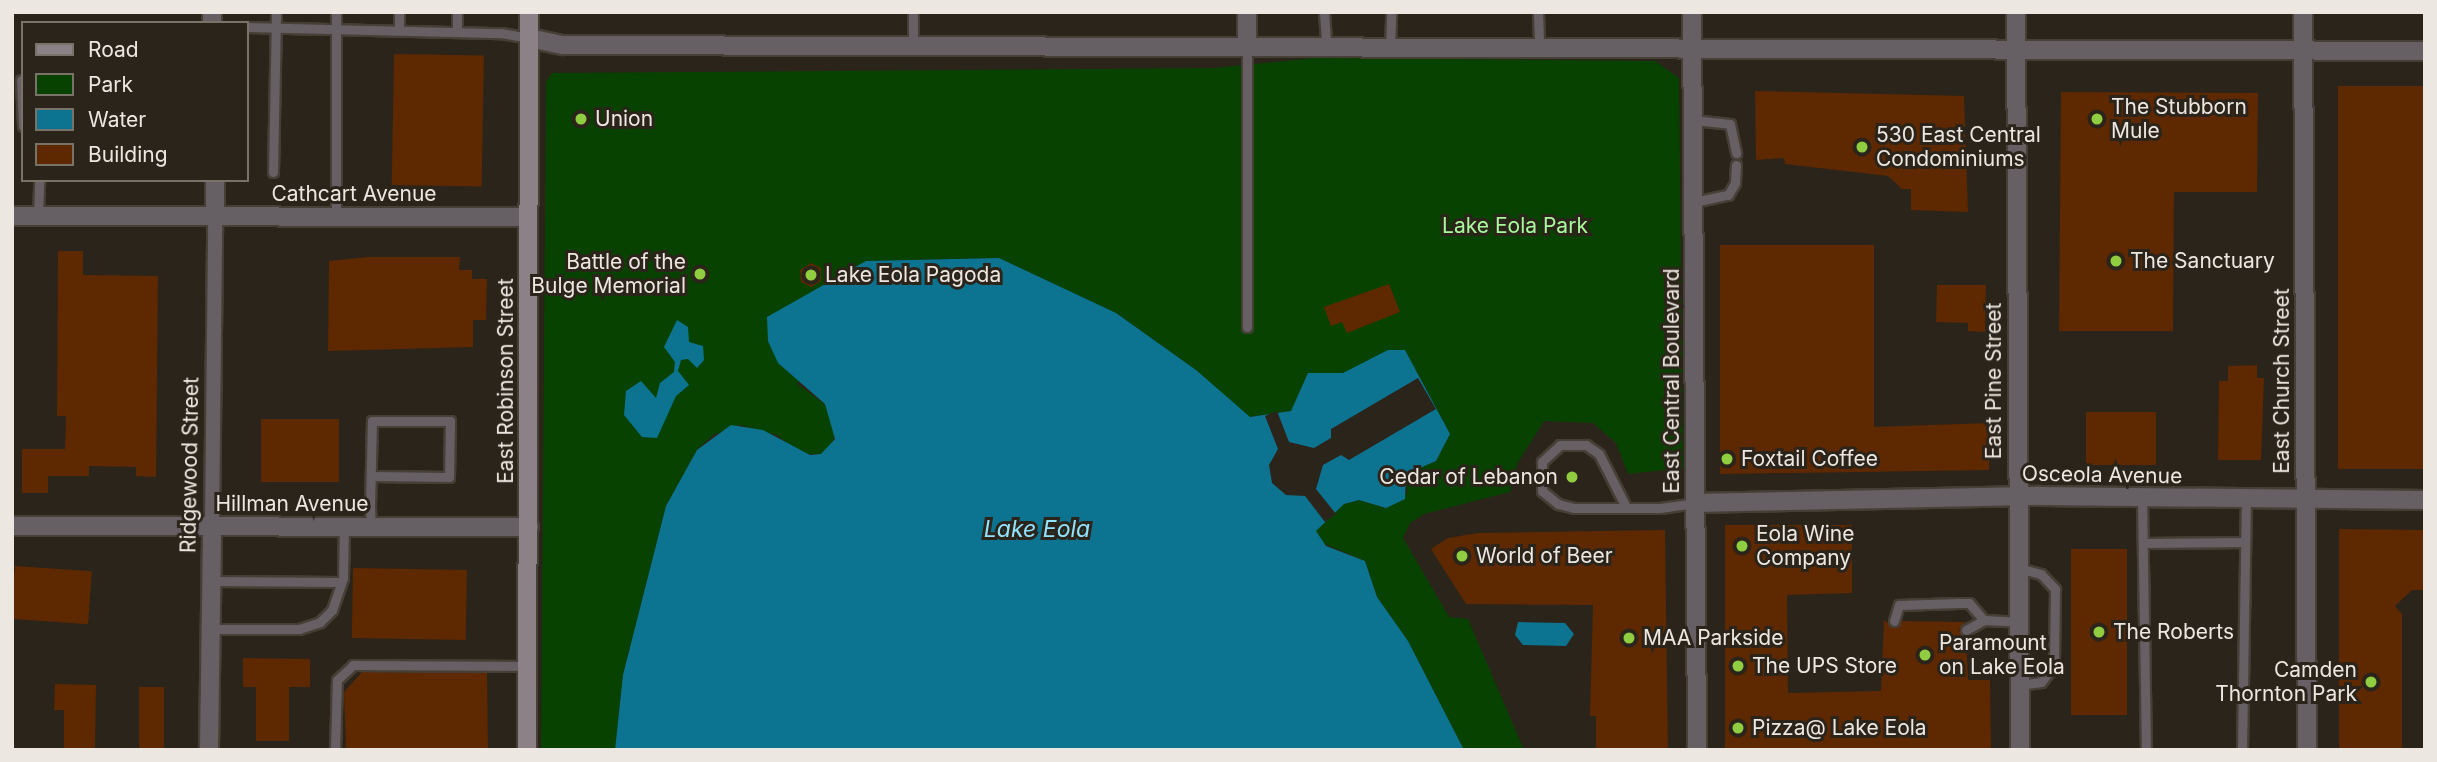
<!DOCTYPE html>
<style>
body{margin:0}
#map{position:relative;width:2437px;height:762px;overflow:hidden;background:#2b241a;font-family:Inter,sans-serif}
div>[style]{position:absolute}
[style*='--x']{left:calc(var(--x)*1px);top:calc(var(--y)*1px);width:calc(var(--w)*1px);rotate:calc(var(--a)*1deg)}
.green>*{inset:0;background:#084200}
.water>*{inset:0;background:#0c7490}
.pier>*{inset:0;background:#2b241a}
.building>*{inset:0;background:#5e2800;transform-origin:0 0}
.roads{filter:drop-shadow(2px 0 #463f36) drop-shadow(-2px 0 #463f36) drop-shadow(0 2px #463f36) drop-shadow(0 -2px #463f36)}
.service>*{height:9px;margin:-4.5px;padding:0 4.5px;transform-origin:4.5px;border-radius:4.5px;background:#666064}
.pedestrian>*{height:14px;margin:-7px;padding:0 7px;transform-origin:7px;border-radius:7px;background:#666064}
.minor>*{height:18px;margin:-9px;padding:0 9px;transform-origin:9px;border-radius:9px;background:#666064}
.tertiary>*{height:18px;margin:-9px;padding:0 9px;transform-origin:9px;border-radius:9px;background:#666064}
.secondary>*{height:18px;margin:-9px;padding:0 9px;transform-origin:9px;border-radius:9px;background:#8b8187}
.dots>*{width:19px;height:19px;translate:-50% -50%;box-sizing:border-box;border:4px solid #2b241a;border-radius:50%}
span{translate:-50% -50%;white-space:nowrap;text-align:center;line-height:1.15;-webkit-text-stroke:6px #2b241a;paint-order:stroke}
.poi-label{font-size:21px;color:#ece7e0}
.left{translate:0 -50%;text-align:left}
.right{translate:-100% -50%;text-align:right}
.street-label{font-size:21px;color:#ece7e0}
.park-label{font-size:21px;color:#a8f99c}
.water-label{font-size:23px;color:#91e2fe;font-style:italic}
.frame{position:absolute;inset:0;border:14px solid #ece7e0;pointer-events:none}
.legend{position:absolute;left:21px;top:21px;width:228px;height:161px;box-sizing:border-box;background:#2b241a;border:2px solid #787269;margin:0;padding:9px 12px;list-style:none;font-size:21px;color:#ece7e0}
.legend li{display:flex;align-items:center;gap:14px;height:35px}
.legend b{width:35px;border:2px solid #787269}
</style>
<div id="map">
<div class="green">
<i style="clip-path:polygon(1315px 58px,1655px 61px,1679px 78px,1683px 468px,1628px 474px,1616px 443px,1593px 423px,1544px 421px,1517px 464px,1510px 492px,1424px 514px,1410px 523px,1403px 538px,1449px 617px,1468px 619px,1524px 750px,1464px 750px,1408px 641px,1377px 597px,1365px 561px,1318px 541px,1316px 531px,1325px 517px,1344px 504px,1359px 500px,1386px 508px,1407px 493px,1406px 474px,1436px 461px,1450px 434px,1405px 350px,1343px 373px,1308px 374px,1291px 411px,1249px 417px,1196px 370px,1116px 313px,998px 258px,866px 261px,797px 384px,825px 404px,836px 429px,832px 446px,821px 454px,800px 454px,777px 435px,740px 425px,713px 435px,697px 450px,666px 506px,623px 675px,615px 750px,541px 750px,546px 82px,552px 73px,1215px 68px)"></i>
</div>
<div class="water">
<i style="clip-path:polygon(999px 258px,1116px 313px,1196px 370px,1250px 417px,1291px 411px,1308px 373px,1343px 373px,1388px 350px,1405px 350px,1450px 434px,1436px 461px,1406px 474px,1405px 499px,1386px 508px,1359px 500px,1344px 504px,1316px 531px,1326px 546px,1365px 561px,1377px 597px,1408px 641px,1464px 750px,615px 750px,623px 675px,666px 506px,697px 450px,731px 425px,763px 430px,810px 455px,821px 454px,835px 439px,825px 404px,778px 363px,768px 341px,767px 317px,866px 261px)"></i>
<i style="clip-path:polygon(677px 320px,688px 327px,689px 342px,703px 346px,704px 360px,697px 368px,688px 359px,681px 360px,678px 371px,689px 385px,676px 396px,657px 438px,642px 437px,624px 415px,626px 391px,641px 381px,656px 398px,660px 383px,674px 372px,675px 362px,664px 347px)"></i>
<i style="clip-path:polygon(1518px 622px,1565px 623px,1574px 634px,1566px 646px,1523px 645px,1515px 635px)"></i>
</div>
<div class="pier">
<i style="clip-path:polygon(1418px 378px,1436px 409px,1349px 460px,1341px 455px,1323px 465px,1316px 489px,1336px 514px,1325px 522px,1305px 496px,1286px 495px,1272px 483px,1269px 465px,1278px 449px,1265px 416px,1277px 411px,1289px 442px,1314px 448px,1331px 438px,1331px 429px)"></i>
</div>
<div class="building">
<i style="left:394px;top:54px;width:90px;height:131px;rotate:1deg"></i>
<i style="left:2338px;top:86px;width:87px;height:383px"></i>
<i style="clip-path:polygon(1755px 91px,1964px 96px,1968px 212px,1911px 210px,1911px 189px,1902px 189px,1888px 176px,1785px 164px,1784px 158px,1756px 160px)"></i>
<i style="clip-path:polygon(2061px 92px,2258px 93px,2257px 192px,2174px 192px,2173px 331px,2059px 331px)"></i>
<i style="clip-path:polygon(1720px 245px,1874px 245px,1874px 427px,1990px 423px,1989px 470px,1720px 474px)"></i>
<i style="clip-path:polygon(58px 251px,83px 251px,83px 275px,158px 276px,156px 477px,136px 476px,136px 467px,89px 466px,89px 476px,48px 476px,48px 493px,22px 493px,22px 449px,65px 449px,66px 416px,57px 416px)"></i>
<i style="clip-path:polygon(367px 257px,460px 257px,459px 270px,472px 270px,472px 279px,487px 279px,486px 320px,473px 320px,473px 347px,328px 351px,329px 261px)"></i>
<i style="clip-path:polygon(811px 263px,821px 268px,821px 281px,811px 287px,801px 282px,800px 270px)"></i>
<i style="clip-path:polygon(1389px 284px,1400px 312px,1347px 333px,1342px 322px,1331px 326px,1324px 307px)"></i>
<i style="clip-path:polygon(1937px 285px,1986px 285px,1985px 332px,1968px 331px,1968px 323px,1936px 322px)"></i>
<i style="clip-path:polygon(2257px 365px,2257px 378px,2264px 378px,2261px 460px,2218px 460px,2219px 381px,2228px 381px,2228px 366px)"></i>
<i style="left:2156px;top:412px;width:53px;height:70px;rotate:90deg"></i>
<i style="left:261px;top:419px;width:78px;height:63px"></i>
<i style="clip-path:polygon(1725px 525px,1852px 525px,1852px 593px,1787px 595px,1788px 693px,1881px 691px,1884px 620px,1895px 628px,1901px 621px,1965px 622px,1959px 631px,1966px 637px,1968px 680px,1990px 680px,1991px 750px,1725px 750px)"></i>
<i style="clip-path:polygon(2339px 529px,2425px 530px,2425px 590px,2412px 590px,2395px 606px,2402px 614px,2402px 750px,2339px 750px)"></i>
<i style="clip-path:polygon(1665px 530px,1668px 750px,1596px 750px,1596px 716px,1590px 716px,1593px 605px,1466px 604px,1431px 549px,1448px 538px,1478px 533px)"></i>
<i style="left:2071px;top:549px;width:56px;height:166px"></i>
<i style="left:15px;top:566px;width:77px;height:53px;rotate:4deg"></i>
<i style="left:353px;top:568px;width:114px;height:70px;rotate:1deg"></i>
<i style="clip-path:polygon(243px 658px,310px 659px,310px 687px,289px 687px,289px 741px,256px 741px,256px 687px,243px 687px)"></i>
<i style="clip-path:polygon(362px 672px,487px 673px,488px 750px,346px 750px,344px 692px)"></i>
<i style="clip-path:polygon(55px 684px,96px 685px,95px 750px,64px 750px,64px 710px,54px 710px)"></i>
<i style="left:139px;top:687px;width:25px;height:63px"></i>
</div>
<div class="roads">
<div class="service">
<i style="--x:336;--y:12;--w:206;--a:90"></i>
<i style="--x:1324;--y:12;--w:32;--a:86"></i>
<i style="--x:1538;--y:12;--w:35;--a:88"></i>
<i style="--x:247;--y:27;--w:254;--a:1.4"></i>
<i style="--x:501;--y:33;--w:28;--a:10"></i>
<i style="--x:399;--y:29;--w:17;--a:-90"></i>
<i style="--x:457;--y:31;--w:19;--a:-90"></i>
<i style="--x:913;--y:45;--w:33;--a:-90"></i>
<i style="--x:1390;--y:48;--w:36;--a:-88"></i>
<i style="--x:21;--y:80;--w:46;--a:87.5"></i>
<i style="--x:1693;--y:120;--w:37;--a:6"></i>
<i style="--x:1730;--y:124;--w:30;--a:78"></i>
<i style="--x:273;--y:172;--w:160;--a:-88.9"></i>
<i style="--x:1694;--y:202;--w:35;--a:-12"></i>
<i style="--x:1728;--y:195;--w:14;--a:-60"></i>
<i style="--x:1735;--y:183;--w:18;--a:-87"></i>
<i style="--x:38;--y:216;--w:36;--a:-88"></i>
<i style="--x:1247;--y:327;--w:282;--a:-90"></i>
<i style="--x:2142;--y:497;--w:253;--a:89.1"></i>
<i style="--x:1626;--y:507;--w:59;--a:-117"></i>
<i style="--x:1599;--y:454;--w:16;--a:-145"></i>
<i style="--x:1586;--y:445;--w:26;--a:180"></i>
<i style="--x:1560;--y:445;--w:25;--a:137"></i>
<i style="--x:1542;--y:462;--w:29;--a:90"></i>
<i style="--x:1542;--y:491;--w:21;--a:39"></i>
<i style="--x:1558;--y:504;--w:16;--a:14"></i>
<i style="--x:1574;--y:508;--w:86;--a:0"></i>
<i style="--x:1660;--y:508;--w:35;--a:-8"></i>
<i style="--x:371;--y:527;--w:20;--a:-93"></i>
<i style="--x:370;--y:507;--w:86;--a:-88.7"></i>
<i style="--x:372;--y:421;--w:78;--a:0"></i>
<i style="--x:450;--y:421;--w:56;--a:91"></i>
<i style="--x:449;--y:477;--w:78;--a:-179.3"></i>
<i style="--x:2145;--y:543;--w:100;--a:-0.6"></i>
<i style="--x:2018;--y:568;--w:24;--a:15"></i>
<i style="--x:2041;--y:574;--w:21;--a:47"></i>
<i style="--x:2055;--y:589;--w:76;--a:90.8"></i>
<i style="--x:2054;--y:665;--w:21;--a:127"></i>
<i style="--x:2041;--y:682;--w:22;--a:172"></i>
<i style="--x:212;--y:581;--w:129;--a:0.4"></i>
<i style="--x:1894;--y:621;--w:17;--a:-73"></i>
<i style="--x:1899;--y:605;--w:59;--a:-1.9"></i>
<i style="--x:1958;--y:603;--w:11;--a:0"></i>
<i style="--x:1969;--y:603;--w:23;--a:49"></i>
<i style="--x:1984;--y:620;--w:34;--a:3"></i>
<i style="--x:211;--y:629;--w:88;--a:0"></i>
<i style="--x:299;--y:629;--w:22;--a:-18"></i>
<i style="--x:320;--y:622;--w:17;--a:-45"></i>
<i style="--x:332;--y:610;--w:34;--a:-71"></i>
<i style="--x:343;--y:578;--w:51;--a:-88.9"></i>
<i style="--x:1966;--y:630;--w:21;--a:-29"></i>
<i style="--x:335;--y:750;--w:70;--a:-88.4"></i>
<i style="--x:337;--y:680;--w:22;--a:-43"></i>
<i style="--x:353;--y:665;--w:175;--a:0.3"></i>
<i style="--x:2242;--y:750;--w:251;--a:-89.1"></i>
</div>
<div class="pedestrian">
<i style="--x:212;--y:527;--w:310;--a:-89.4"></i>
</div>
<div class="minor">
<i style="--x:1247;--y:12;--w:32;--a:90"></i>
<i style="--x:2016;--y:12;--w:738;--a:89.69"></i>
<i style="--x:2303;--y:12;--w:738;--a:89.69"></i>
<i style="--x:212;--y:23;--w:11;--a:-90"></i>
<i style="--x:529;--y:38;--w:35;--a:12"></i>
<i style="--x:563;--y:45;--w:1862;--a:0.18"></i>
<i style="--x:215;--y:180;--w:37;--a:90"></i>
<i style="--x:12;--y:216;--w:516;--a:0.11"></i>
<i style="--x:1695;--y:503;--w:345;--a:-1.2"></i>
<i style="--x:2040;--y:496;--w:385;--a:0.6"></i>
<i style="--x:12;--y:526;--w:517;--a:0.11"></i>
<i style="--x:209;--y:750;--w:223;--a:-89.2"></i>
</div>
<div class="tertiary">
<i style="--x:1692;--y:12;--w:738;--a:89.61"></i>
</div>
<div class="secondary">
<i style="--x:527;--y:750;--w:738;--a:-89.84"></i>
</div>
</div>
<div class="dots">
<i style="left:581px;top:119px;background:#90cd41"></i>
<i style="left:2097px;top:119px;background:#90cd41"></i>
<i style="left:1862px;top:147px;background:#90cd41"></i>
<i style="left:2116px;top:261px;background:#90cd41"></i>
<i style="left:700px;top:274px;background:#90cd41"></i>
<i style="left:811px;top:275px;background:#90cd41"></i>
<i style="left:1727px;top:459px;background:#90cd41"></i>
<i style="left:1572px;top:477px;background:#90cd41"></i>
<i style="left:1742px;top:546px;background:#90cd41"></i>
<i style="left:1462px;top:556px;background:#90cd41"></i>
<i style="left:2099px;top:632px;background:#90cd41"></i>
<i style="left:1629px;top:638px;background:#90cd41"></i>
<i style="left:1925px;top:655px;background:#90cd41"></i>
<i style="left:1738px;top:666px;background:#90cd41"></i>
<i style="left:2371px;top:682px;background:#90cd41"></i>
<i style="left:1738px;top:728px;background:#90cd41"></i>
</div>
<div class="poi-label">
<span class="left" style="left:2111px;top:119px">The Stubborn<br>Mule</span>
<span class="left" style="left:595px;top:119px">Union</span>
<span class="left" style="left:1876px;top:147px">530 East Central<br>Condominiums</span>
<span class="left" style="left:2130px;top:261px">The Sanctuary</span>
<span class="right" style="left:686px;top:274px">Battle of the<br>Bulge Memorial</span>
<span class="left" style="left:825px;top:275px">Lake Eola Pagoda</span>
<span class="left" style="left:1741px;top:459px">Foxtail Coffee</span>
<span class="right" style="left:1558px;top:477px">Cedar of Lebanon</span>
<span class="left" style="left:1756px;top:546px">Eola Wine<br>Company</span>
<span class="left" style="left:1476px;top:556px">World of Beer</span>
<span class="left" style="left:2113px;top:632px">The Roberts</span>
<span class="left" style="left:1643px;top:638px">MAA Parkside</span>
<span class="left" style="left:1939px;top:655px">Paramount<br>on Lake Eola</span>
<span class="left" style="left:1752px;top:666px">The UPS Store</span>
<span class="right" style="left:2357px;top:682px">Camden<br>Thornton Park</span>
<span class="left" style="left:1752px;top:728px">Pizza@ Lake Eola</span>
</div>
<div class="street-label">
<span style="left:354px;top:194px">Cathcart Avenue</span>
<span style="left:506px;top:381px;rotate:-90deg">East Robinson Street</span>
<span style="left:1672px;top:381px;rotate:-90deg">East Central Boulevard</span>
<span style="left:1994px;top:381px;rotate:-90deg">East Pine Street</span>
<span style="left:2282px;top:381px;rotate:-90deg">East Church Street</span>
<span style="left:190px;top:465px;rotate:-89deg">Ridgewood Street</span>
<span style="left:2102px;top:475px;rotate:1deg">Osceola Avenue</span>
<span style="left:292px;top:504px">Hillman Avenue</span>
</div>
<div class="park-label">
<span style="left:1515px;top:226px">Lake Eola Park</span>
</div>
<div class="water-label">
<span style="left:1037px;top:529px">Lake Eola</span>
</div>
<div class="frame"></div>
<ul class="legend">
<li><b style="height:9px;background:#8b8187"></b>Road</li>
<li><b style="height:19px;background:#084200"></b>Park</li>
<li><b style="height:19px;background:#0c7490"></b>Water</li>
<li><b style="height:19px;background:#5e2800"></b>Building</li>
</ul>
</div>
